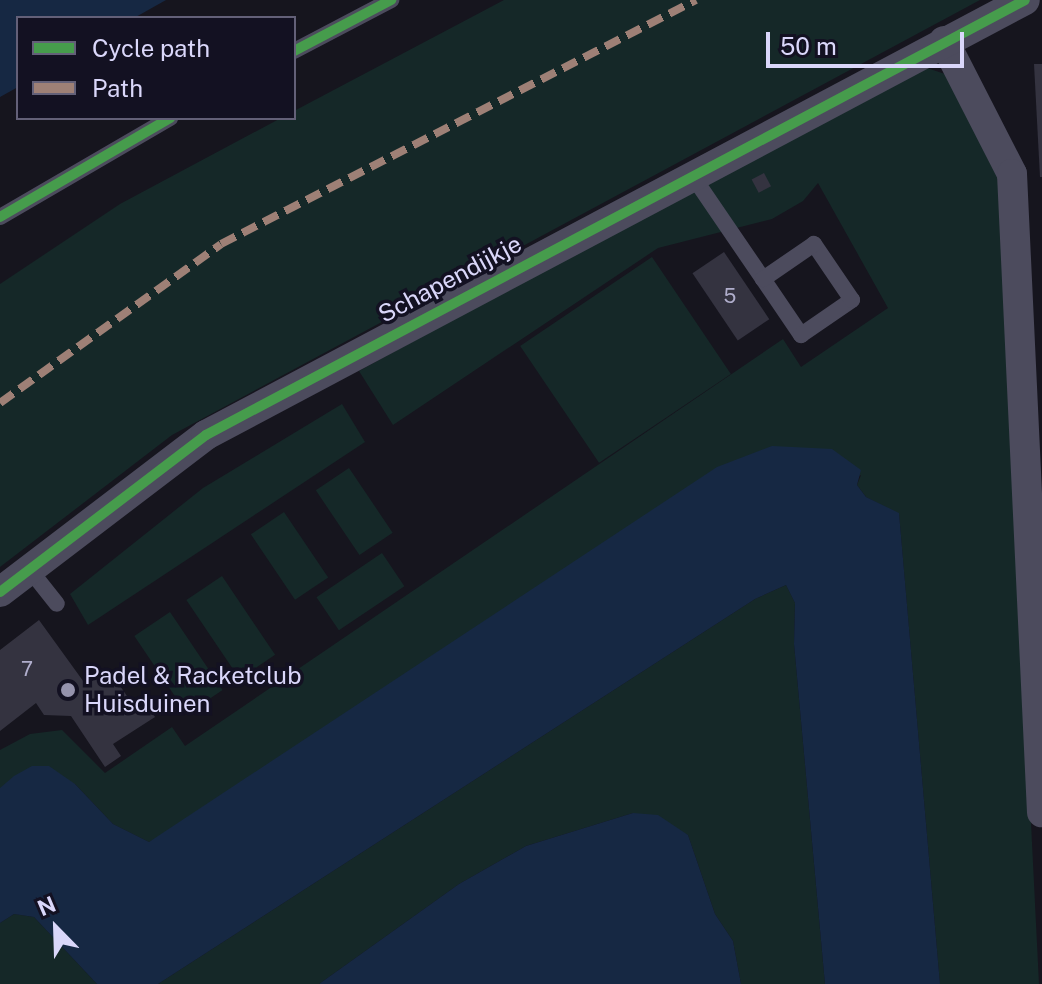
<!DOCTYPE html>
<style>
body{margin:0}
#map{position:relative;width:1042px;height:984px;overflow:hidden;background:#16151e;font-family:"Public Sans",sans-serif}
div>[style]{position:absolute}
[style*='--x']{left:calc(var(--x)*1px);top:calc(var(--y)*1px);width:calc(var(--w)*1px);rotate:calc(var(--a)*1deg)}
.green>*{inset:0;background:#152828;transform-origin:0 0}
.water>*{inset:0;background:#162843}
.building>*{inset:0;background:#343340;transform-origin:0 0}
.lane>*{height:16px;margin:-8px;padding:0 8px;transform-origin:8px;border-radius:8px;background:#4c4b5d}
.street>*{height:30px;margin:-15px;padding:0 15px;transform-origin:15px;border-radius:15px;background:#4c4b5d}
.quiet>*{height:8px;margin-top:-4px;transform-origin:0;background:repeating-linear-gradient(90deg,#9e8076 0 16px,transparent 0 24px)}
.cycleway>*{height:10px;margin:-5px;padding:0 5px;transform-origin:5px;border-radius:5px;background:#469c4c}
.dots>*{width:22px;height:22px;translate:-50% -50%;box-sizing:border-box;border:4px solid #131122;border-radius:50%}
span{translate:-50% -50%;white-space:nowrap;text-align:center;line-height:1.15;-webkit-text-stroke:7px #131122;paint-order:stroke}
.number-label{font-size:20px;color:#b0aecc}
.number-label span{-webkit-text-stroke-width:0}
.street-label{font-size:24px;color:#dad7fa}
.poi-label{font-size:24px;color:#dad7fa}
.left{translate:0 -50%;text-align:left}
.legend{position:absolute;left:16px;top:16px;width:280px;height:104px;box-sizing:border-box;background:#131122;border:2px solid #636078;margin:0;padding:10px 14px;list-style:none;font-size:24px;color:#dad7fa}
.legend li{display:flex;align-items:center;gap:16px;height:40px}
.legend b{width:40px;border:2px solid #636078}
.north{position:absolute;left:16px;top:888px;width:80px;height:80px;-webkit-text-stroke:6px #131122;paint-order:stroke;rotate:337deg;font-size:22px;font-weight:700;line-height:32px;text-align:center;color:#dad7fa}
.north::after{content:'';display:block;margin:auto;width:28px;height:36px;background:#dad7fa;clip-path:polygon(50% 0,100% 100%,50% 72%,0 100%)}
.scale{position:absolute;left:766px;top:32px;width:198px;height:36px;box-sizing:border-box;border:4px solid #dad7fa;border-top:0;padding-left:10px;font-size:24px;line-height:28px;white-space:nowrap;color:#dad7fa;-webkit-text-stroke:6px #131122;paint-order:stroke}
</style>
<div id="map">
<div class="green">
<i style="clip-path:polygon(504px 0,980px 0,172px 435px,0 567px,0 284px,120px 204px,281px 118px,294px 118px,294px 111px)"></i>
<i style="clip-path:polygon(918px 65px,945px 74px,999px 178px,1039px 984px,940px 984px,899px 514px,866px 497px,857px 485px,861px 475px,149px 842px,113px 824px,75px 784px,0 788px,0 750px,30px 734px,62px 730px,105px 773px,172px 727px,185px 746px,783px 339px,801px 367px,888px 308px,818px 183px,803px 201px,772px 219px,658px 248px,393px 425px,359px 371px)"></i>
<i style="left:652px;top:257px;width:141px;height:159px;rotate:56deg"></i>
<i style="clip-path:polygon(342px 404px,365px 442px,88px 625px,70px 594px,203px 488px)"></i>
<i style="left:349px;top:468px;width:78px;height:40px;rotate:56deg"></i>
<i style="left:284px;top:512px;width:79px;height:40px;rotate:56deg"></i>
<i style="left:382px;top:553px;width:40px;height:79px;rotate:56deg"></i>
<i style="left:222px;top:576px;width:95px;height:43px;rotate:56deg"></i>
<i style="clip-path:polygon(786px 585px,795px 603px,794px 644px,825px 984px,741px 984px,733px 941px,715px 914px,688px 835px,633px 813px,526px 846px,459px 884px,319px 984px,158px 984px,755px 599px)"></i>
<i style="left:170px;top:612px;width:94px;height:43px;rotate:56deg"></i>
<i style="clip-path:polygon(14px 914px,34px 917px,97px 984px,0 984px,0 923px)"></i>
</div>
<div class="water">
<i style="clip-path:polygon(0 0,166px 0,134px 18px,18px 18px,18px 87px,0 97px)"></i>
<i style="clip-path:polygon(772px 446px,832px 449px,861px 470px,857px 485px,866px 497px,899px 513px,940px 984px,825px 984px,794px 644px,795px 603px,786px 585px,755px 599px,158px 984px,97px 984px,34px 917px,14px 914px,0 923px,0 788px,14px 776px,32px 766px,49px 766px,75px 784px,113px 824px,149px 842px,717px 467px)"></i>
<i style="clip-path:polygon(633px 813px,658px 815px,688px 835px,715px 914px,733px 941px,741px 984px,319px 984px,459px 884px,526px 846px)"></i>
</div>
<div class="building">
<i style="clip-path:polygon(1034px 64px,1042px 64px,1042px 177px,1040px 177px)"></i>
<i style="left:764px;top:173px;width:15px;height:14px;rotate:62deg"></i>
<i style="left:724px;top:252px;width:81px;height:38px;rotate:56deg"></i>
<i style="clip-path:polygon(39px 620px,86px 685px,109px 670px,136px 709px,146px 703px,155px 717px,113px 744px,121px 756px,105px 767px,71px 716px,44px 715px,36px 703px,0 731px,0 650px)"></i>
</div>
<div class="lane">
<i style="--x:294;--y:51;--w:110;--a:-27.7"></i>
<i style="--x:692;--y:175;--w:126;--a:55.7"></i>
<i style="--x:763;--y:279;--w:68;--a:55.8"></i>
<i style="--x:801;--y:335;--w:62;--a:-34.5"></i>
<i style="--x:852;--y:300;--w:68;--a:-124.2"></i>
<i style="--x:814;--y:244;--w:62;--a:145.5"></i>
<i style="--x:0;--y:217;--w:197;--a:-30.2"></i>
<i style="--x:30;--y:570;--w:43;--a:51.5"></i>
</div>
<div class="street">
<i style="--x:944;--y:41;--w:149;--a:62.9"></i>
<i style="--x:1012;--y:174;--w:639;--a:87.31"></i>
<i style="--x:0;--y:592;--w:259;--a:-37.3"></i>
<i style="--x:206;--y:435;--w:927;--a:-27.97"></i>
</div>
<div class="quiet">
<i style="--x:0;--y:403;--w:272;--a:-35.7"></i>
<i style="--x:221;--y:244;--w:534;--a:-27.19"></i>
</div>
<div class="cycleway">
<i style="--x:294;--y:51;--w:110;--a:-27.7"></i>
<i style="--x:0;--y:217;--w:197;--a:-30.2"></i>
<i style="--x:0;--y:592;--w:259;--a:-37.3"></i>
<i style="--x:206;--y:435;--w:927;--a:-27.97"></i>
</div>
<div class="dots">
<i style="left:68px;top:690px;background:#9593ad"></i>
</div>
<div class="number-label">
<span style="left:730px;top:296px">5</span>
<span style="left:27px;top:669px">7</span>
</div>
<div class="street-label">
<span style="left:450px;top:279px;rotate:-28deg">Schapendijkje</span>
</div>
<div class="poi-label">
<span class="left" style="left:84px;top:690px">Padel &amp; Racketclub<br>Huisduinen</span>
</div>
<ul class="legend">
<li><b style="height:10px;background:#469c4c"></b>Cycle path</li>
<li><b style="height:10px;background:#9e8076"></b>Path</li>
</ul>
<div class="north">N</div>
<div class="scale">50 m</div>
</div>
